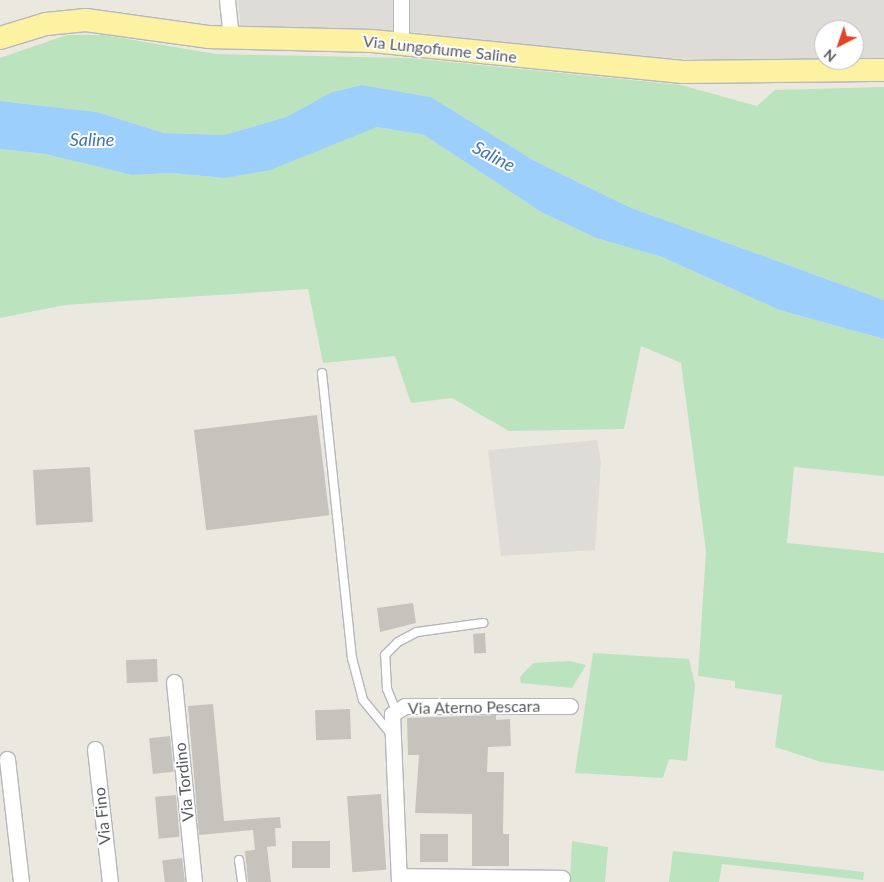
<!DOCTYPE html>
<style>
body{margin:0}
#map{position:relative;width:884px;height:882px;overflow:hidden;background:#ebe9df;font-family:Lato,sans-serif}
div>[style]{position:absolute}
[style*='--x']{left:calc(var(--x)*1px);top:calc(var(--y)*1px);width:calc(var(--w)*1px);rotate:calc(var(--a)*1deg)}
.industrial>*{inset:0;background:#dedcd7}
.green>*{inset:0;background:#bbe3bd}
.water>*{inset:0;background:#9dcffd}
.building>*{inset:0;background:#c6c3bc;transform-origin:0 0}
.roads{filter:drop-shadow(1px 0 #b5b7bc) drop-shadow(-1px 0 #b5b7bc) drop-shadow(0 1px #b5b7bc) drop-shadow(0 -1px #b5b7bc)}
.lane>*{height:8px;margin:-4px;padding:0 4px;transform-origin:4px;border-radius:4px;background:#fff}
.street>*{height:15px;margin:-7.5px;padding:0 7.5px;transform-origin:7.5px;border-radius:7.5px;background:#fff}
.primary>*{height:22px;margin:-11px;padding:0 11px;transform-origin:11px;border-radius:11px;background:#fdf2a2}
span{translate:-50% -50%;white-space:nowrap;text-align:center;line-height:1.15;-webkit-text-stroke:4px #fff;paint-order:stroke}
.street-label{font-size:16px;color:#585b60}
.water-label{font-size:18px;color:#3f74b6;font-style:italic}
.north{position:absolute;left:814px;top:20px;width:50px;height:50px;box-sizing:border-box;background:#fff;border:1px solid #bcbdbf;border-radius:50%;rotate:221deg;font-size:14px;font-weight:700;line-height:20px;text-align:center;color:#585b60}
.north::after{content:'';display:block;margin:auto;width:18px;height:22px;background:#e5422b;clip-path:polygon(50% 0,100% 100%,50% 72%,0 100%)}
</style>
<div id="map">
<div class="industrial">
<i style="clip-path:polygon(evenodd,238px 0,884px 0,884px 64px,625px 57px,413px 32px,241px 31px,238px 0,824px 30px,854px 30px,854px 60px,824px 60px,824px 30px)"></i>
<i style="clip-path:polygon(597px 440px,601px 462px,595px 550px,501px 556px,488px 450px)"></i>
</div>
<div class="green">
<i style="clip-path:polygon(67px 35px,104px 35px,216px 54px,409px 58px,681px 85px,757px 106px,775px 90px,884px 87px,884px 300px,629px 207px,533px 160px,431px 97px,362px 85px,332px 92px,286px 117px,224px 135px,164px 133px,97px 112px,0 101px,0 58px)"></i>
<i style="clip-path:polygon(377px 127px,424px 135px,541px 212px,596px 238px,662px 257px,779px 310px,884px 339px,884px 476px,794px 467px,787px 543px,884px 553px,884px 771px,821px 762px,775px 747px,782px 695px,735px 688px,735px 681px,698px 676px,706px 551px,681px 363px,641px 346px,624px 429px,509px 431px,452px 398px,411px 403px,395px 356px,323px 363px,308px 289px,65px 305px,0 318px,0 149px,45px 154px,132px 175px,171px 173px,224px 178px)"></i>
<i style="clip-path:polygon(593px 653px,689px 659px,695px 685px,687px 761px,669px 759px,663px 778px,575px 773px)"></i>
<i style="clip-path:polygon(569px 661px,586px 665px,572px 688px,521px 683px,520px 677px,533px 663px)"></i>
<i style="clip-path:polygon(572px 841px,608px 847px,605px 882px,570px 882px)"></i>
<i style="clip-path:polygon(673px 851px,864px 872px,863px 880px,722px 864px,719px 882px,669px 882px)"></i>
</div>
<div class="water">
<i style="clip-path:polygon(362px 85px,431px 97px,533px 160px,629px 207px,884px 300px,884px 339px,779px 310px,662px 257px,596px 238px,541px 212px,424px 135px,377px 127px,270px 170px,224px 178px,171px 173px,132px 175px,45px 154px,0 149px,0 101px,97px 112px,164px 133px,224px 135px,286px 117px,332px 92px)"></i>
</div>
<div class="building">
<i style="left:317px;top:415px;width:101px;height:124px;rotate:83deg"></i>
<i style="left:90px;top:467px;width:55px;height:57px;rotate:87deg"></i>
<i style="clip-path:polygon(413px 603px,416px 623px,380px 632px,377px 608px)"></i>
<i style="left:485px;top:633px;width:20px;height:12px;rotate:87deg"></i>
<i style="left:157px;top:659px;width:23px;height:31px;rotate:88deg"></i>
<i style="clip-path:polygon(213px 704px,224px 821px,280px 817px,281px 828px,275px 828px,276px 846px,267px 847px,271px 882px,248px 882px,245px 851px,255px 850px,253px 830px,199px 835px,188px 706px)"></i>
<i style="left:350px;top:709px;width:30px;height:35px;rotate:88deg"></i>
<i style="clip-path:polygon(496px 715px,496px 720px,510px 719px,511px 746px,488px 747px,487px 772px,504px 772px,503px 834px,509px 834px,509px 866px,472px 866px,472px 814px,415px 813px,419px 755px,408px 755px,407px 718px)"></i>
<i style="left:170px;top:736px;width:36px;height:21px;rotate:84deg"></i>
<i style="left:381px;top:794px;width:76px;height:34px;rotate:86deg"></i>
<i style="left:176px;top:795px;width:42px;height:21px;rotate:85deg"></i>
<i style="left:420px;top:834px;width:28px;height:28px"></i>
<i style="left:292px;top:841px;width:38px;height:27px"></i>
<i style="left:182px;top:858px;width:24px;height:20px;rotate:83deg"></i>
</div>
<div class="roads">
<div class="lane">
<i style="--x:322;--y:373;--w:287;--a:84"></i>
<i style="--x:352;--y:658;--w:43;--a:75.3"></i>
<i style="--x:363;--y:700;--w:44;--a:50.5"></i>
<i style="--x:396;--y:711;--w:24;--a:-112"></i>
<i style="--x:387;--y:689;--w:34;--a:-93"></i>
<i style="--x:385;--y:655;--w:18;--a:-45"></i>
<i style="--x:398;--y:642;--w:21;--a:-28"></i>
<i style="--x:417;--y:632;--w:67;--a:-7.8"></i>
<i style="--x:239;--y:860;--w:22;--a:82"></i>
</div>
<div class="street">
<i style="--x:227;--y:0;--w:39;--a:84"></i>
<i style="--x:401;--y:0;--w:43;--a:90"></i>
<i style="--x:174;--y:682;--w:201;--a:84.3"></i>
<i style="--x:95;--y:749;--w:134;--a:83.6"></i>
<i style="--x:7;--y:759;--w:124;--a:83.5"></i>
<i style="--x:399;--y:876;--w:163;--a:0.7"></i>
<i style="--x:399;--y:882;--w:168;--a:-92.4"></i>
<i style="--x:392;--y:714;--w:15;--a:-32"></i>
<i style="--x:405;--y:706;--w:165;--a:0"></i>
</div>
<div class="primary">
<i style="--x:0;--y:38;--w:48;--a:-16.9"></i>
<i style="--x:46;--y:24;--w:40;--a:-5.7"></i>
<i style="--x:86;--y:20;--w:123;--a:7.9"></i>
<i style="--x:208;--y:37;--w:164;--a:1.4"></i>
<i style="--x:372;--y:41;--w:312;--a:5.7"></i>
<i style="--x:682;--y:72;--w:202;--a:-0.6"></i>
</div>
</div>
<div class="street-label">
<span style="left:440px;top:49px;rotate:6deg">Via Lungofiume Saline</span>
<span style="left:474px;top:707px;rotate:-1deg">Via Aterno Pescara</span>
<span style="left:184px;top:782px;rotate:-96deg">Via Tordino</span>
<span style="left:102px;top:816px;rotate:-96deg">Via Fino</span>
</div>
<div class="water-label">
<span style="left:92px;top:139px">Saline</span>
<span style="left:494px;top:156px;rotate:28deg">Saline</span>
</div>
<div class="north">N</div>
</div>
